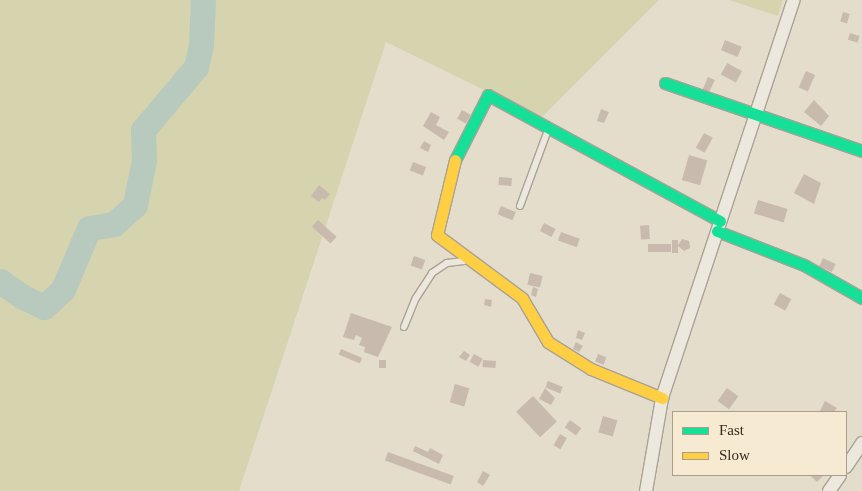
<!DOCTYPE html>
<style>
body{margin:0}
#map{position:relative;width:862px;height:491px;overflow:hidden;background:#e4ddcc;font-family:"Times New Roman",serif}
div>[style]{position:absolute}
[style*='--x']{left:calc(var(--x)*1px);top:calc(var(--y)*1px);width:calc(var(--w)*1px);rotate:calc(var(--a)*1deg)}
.green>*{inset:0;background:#d5d4ae}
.river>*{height:25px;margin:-12.5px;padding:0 12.5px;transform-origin:12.5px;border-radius:12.5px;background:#b8c9be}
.building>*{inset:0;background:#c8bbad;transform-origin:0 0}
.roads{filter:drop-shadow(1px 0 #a9a296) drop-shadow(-1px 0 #a9a296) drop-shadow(0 1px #a9a296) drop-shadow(0 -1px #a9a296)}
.lane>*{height:6px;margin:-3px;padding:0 3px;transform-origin:3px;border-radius:3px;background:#ece8de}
.street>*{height:12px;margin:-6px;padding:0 6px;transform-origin:6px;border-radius:6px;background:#ece8de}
.fast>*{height:11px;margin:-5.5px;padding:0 5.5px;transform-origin:5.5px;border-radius:5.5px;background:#16e098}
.slow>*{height:11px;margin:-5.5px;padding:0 5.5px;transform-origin:5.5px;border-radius:5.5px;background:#ffcf43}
span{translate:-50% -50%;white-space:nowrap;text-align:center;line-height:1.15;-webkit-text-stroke:4.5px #f6ebd2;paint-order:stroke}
.legend{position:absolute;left:672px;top:411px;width:175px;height:65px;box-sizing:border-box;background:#f6ebd2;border:1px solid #aa9e8a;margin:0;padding:6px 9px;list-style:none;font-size:15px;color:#382a1d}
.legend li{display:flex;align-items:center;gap:10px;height:25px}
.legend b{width:25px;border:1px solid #aa9e8a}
</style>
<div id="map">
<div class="green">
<i style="clip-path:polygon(0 0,659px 0,541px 118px,386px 42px,239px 491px,0 491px)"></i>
<i style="clip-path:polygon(729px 0,783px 0,778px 16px)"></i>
</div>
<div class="river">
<i style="--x:0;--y:281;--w:28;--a:35"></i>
<i style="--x:23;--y:297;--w:23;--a:25"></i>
<i style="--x:44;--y:307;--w:26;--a:-43"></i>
<i style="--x:63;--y:289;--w:66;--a:-66.9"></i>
<i style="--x:89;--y:228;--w:25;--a:-9"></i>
<i style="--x:114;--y:224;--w:28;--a:-42"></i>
<i style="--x:135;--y:205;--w:46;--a:-78.7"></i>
<i style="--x:144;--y:160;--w:30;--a:-92"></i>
<i style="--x:143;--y:130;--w:82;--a:-49.9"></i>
<i style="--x:196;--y:67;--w:23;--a:-77"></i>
<i style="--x:201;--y:45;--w:45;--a:-87.5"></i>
</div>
<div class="building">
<i style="left:843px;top:12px;width:7px;height:10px;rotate:16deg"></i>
<i style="left:850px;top:33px;width:10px;height:7px;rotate:17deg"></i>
<i style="left:725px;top:40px;width:18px;height:11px;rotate:22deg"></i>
<i style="left:727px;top:63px;width:17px;height:13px;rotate:28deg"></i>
<i style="left:806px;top:71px;width:10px;height:18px;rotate:24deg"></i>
<i style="clip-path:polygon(708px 77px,715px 80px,708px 94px,702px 91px)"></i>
<i style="clip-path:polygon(814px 100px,829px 116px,821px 126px,804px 112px)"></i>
<i style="clip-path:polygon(601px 109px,609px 112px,604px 123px,597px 121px)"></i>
<i style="left:462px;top:110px;width:10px;height:10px;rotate:29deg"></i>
<i style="clip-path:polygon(431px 112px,440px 117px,436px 125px,449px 132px,444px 140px,423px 126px)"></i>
<i style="left:704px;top:133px;width:10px;height:17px;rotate:29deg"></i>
<i style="clip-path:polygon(424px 141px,431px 145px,428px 152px,420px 148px)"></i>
<i style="left:689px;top:155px;width:19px;height:26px;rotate:16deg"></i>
<i style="left:413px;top:162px;width:14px;height:9px;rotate:21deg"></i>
<i style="clip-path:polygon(804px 174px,821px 183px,814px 204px,794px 193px)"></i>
<i style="left:499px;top:177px;width:13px;height:8px;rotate:4deg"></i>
<i style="clip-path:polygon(319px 185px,330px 194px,325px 200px,322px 198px,319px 202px,311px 196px)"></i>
<i style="left:758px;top:200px;width:31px;height:14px;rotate:17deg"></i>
<i style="left:501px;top:206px;width:16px;height:9px;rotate:22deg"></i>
<i style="left:318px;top:220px;width:25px;height:9px;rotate:42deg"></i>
<i style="left:544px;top:223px;width:13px;height:9px;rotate:27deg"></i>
<i style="left:649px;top:225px;width:14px;height:9px;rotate:86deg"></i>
<i style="left:561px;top:232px;width:20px;height:9px;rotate:20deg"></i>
<i style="clip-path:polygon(682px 239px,689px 241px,690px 248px,684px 251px,678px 246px,678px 253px,672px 253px,672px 240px,678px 240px,678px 245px)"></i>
<i style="left:648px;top:244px;width:23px;height:8px"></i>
<i style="left:414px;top:256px;width:12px;height:10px;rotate:20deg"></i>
<i style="left:823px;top:258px;width:14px;height:9px;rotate:25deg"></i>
<i style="left:530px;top:273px;width:13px;height:12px;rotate:13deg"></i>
<i style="clip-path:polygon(533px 287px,538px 289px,536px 297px,531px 295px)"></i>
<i style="left:780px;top:293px;width:13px;height:13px;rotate:29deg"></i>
<i style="clip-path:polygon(485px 299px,492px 300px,491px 307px,484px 305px)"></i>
<i style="clip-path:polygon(351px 313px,392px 327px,378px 357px,364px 352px,365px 347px,359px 345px,362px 338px,356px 335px,354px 340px,343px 337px)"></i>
<i style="clip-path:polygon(578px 330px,585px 333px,582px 340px,576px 338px)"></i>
<i style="clip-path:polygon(576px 342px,583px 346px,579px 352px,573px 349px)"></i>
<i style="left:341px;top:349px;width:23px;height:6px;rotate:23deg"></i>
<i style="clip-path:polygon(464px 351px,470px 355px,466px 361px,459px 357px)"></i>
<i style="left:474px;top:354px;width:10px;height:9px;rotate:29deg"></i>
<i style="left:598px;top:354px;width:9px;height:8px;rotate:21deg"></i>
<i style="left:379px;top:360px;width:7px;height:8px"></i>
<i style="left:483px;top:360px;width:13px;height:7px;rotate:4deg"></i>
<i style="left:548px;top:381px;width:16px;height:7px;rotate:22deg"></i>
<i style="left:455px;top:384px;width:15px;height:19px;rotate:16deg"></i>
<i style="clip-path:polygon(545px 388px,555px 398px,551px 405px,539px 399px)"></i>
<i style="left:727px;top:388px;width:14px;height:16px;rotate:36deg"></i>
<i style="left:533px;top:396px;width:35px;height:23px;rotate:47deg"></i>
<i style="clip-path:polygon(825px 401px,837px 408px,834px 412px,820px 411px)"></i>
<i style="left:603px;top:416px;width:15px;height:17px;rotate:16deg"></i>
<i style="left:570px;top:420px;width:14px;height:9px;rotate:36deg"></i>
<i style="left:560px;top:434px;width:8px;height:13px;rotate:30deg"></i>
<i style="clip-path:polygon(415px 446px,428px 452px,430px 448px,443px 455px,439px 464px,413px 451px)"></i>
<i style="left:388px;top:452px;width:70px;height:9px;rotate:20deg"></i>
<i style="clip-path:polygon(483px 471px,490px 475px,483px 486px,477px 482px)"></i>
<i style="clip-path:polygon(810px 475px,824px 475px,817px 482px)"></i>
</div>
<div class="roads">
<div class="lane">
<i style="--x:520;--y:206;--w:81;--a:-69.8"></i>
<i style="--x:404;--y:327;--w:31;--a:-68"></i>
<i style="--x:416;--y:298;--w:30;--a:-57"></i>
<i style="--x:432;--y:273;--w:18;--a:-34"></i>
<i style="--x:447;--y:263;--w:17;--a:-7"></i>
</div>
<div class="street">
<i style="--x:846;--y:467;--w:29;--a:-56"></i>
<i style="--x:646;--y:491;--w:94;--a:-80.2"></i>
<i style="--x:662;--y:398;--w:419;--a:-71.7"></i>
<i style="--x:829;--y:491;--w:19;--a:-55"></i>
</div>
<div class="fast">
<i style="--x:665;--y:83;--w:208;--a:19"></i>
<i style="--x:455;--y:160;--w:73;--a:-63.1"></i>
<i style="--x:488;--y:95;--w:264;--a:28.5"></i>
<i style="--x:717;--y:231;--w:93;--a:21.3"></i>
<i style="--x:804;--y:265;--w:67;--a:29.6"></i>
</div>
<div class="slow">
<i style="--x:455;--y:160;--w:77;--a:103.5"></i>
<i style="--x:437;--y:235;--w:106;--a:36.5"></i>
<i style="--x:522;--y:298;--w:51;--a:59.4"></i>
<i style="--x:548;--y:342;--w:51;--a:32.1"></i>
<i style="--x:591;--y:369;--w:77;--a:22.2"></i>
</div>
</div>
<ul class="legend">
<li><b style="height:6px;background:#16e098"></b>Fast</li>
<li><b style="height:6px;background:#ffcf43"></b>Slow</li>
</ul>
</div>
